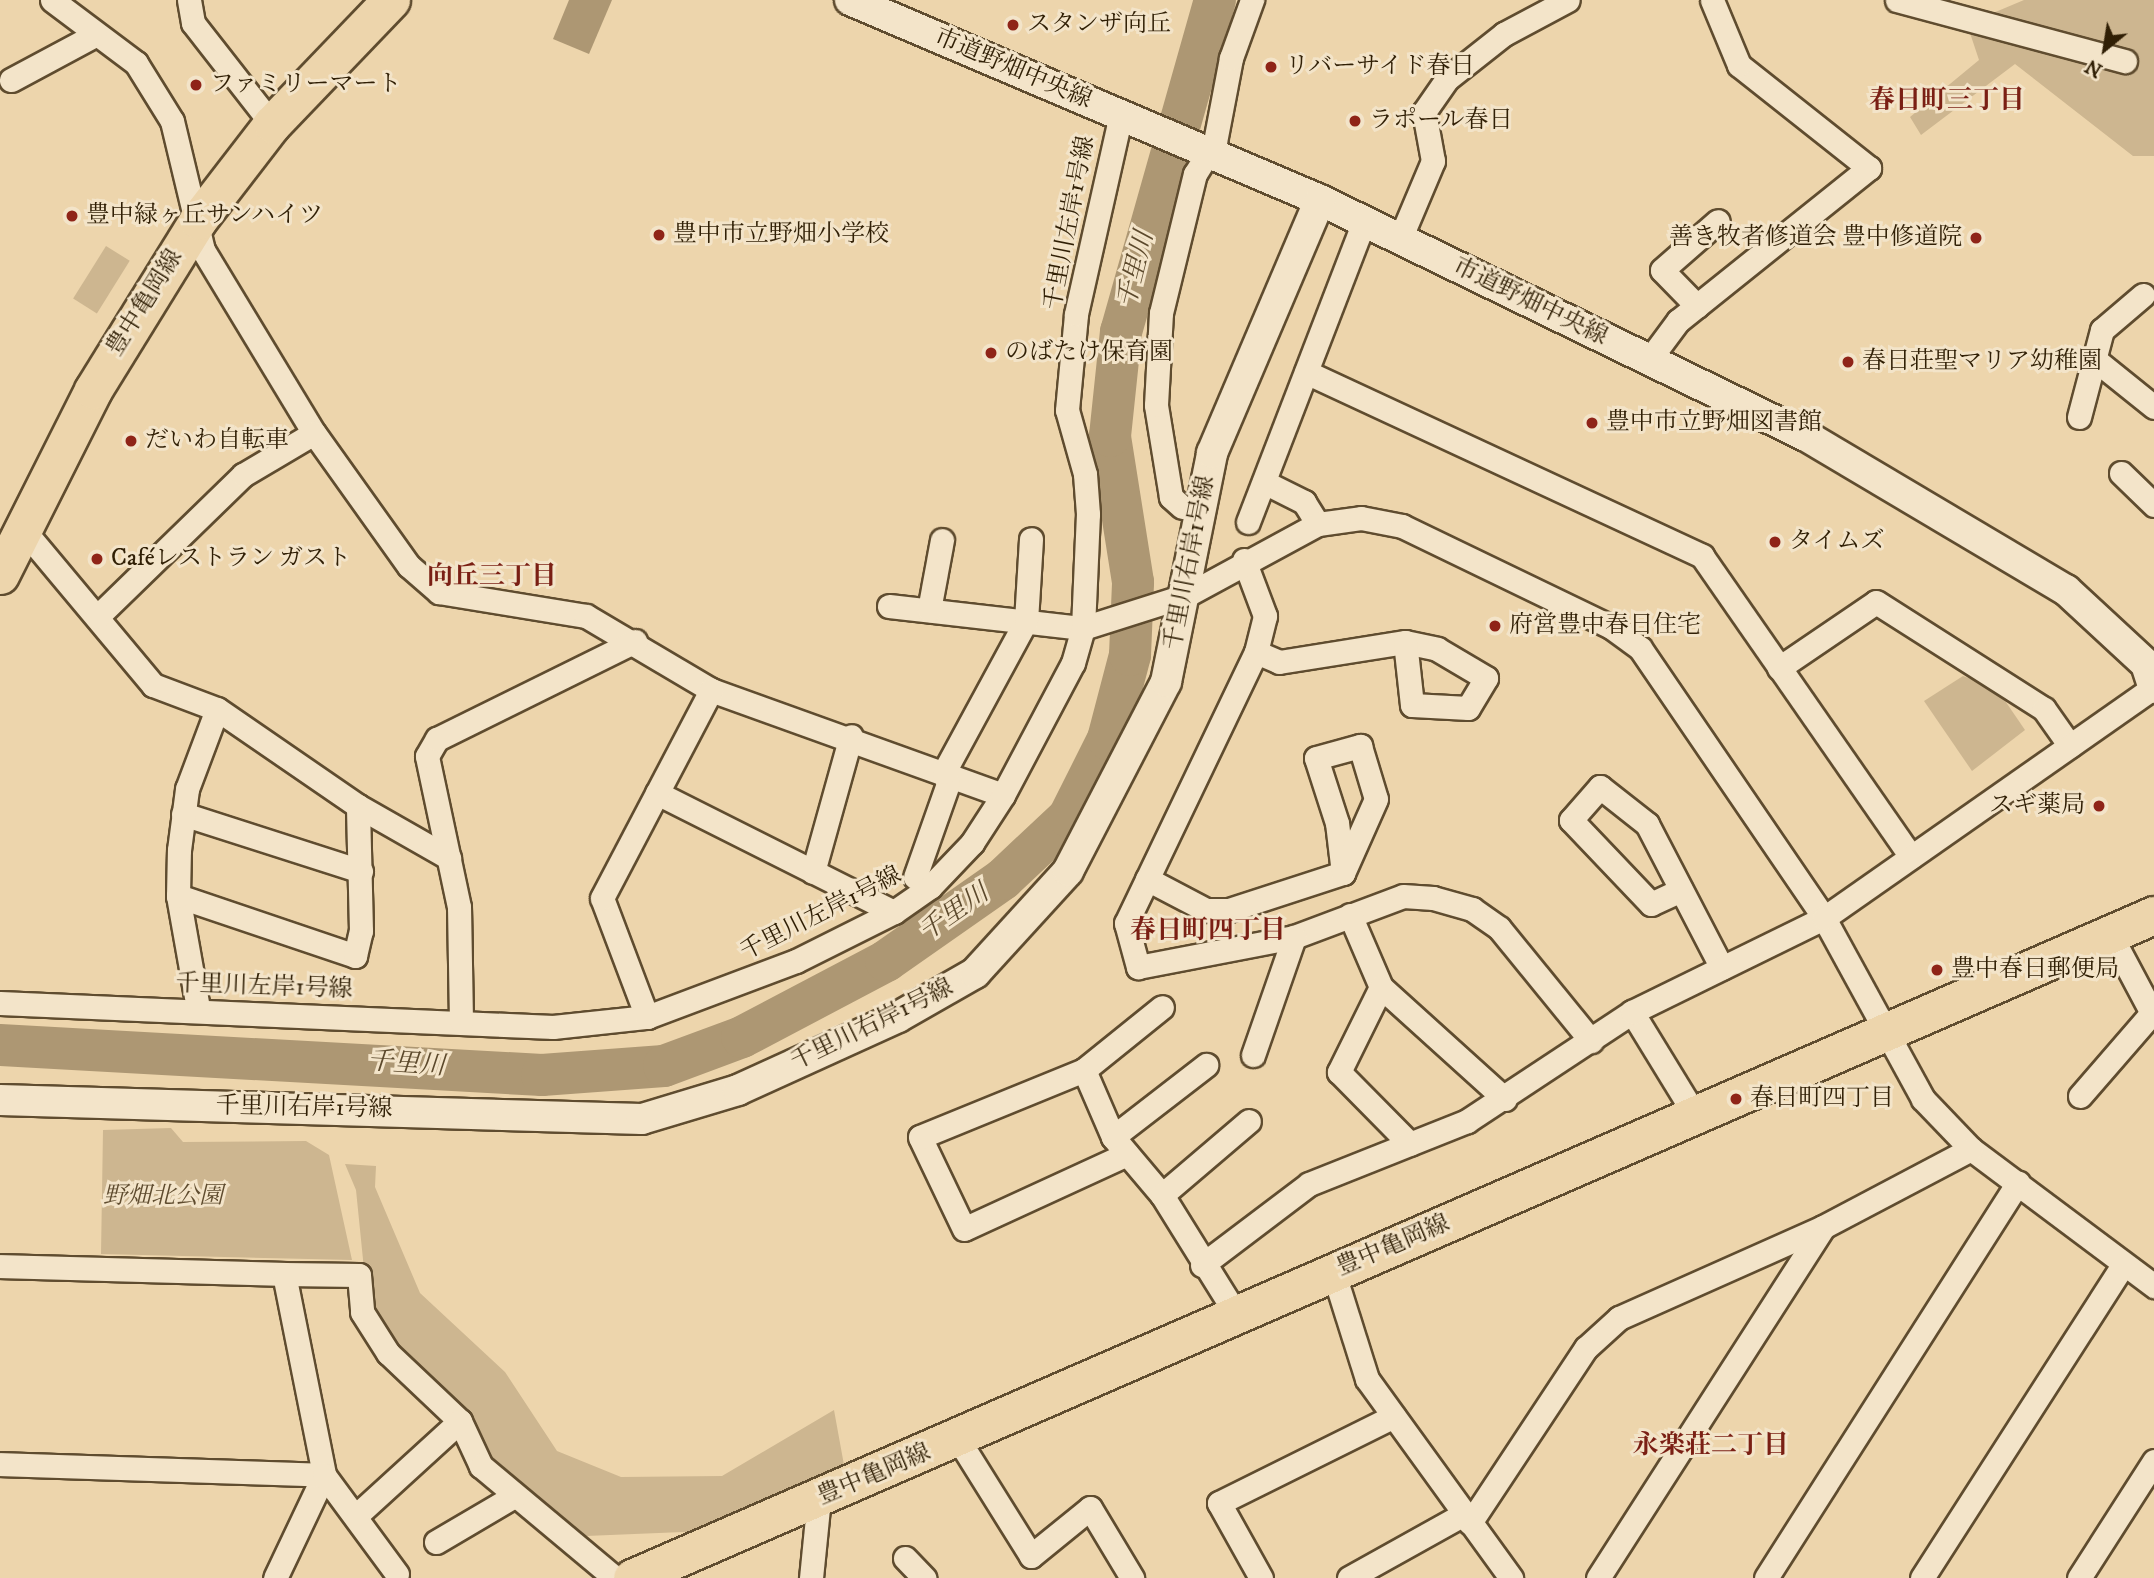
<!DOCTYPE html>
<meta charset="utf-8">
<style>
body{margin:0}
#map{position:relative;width:2154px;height:1578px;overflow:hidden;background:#edd5ac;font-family:"IM FELL DW Pica","Noto Serif JP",serif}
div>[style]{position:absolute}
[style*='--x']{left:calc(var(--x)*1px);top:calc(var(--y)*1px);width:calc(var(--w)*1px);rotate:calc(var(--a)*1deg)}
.green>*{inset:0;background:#cdb690;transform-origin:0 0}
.water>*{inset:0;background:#ad9773}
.river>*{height:42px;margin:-21px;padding:0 21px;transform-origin:21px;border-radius:21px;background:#ad9773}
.roads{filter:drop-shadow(2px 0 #5f4c2f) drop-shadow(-2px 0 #5f4c2f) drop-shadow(0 2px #5f4c2f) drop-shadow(0 -2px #5f4c2f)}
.minor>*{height:23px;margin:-11.5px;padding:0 11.5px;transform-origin:11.5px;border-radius:11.5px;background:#f3e4c9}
.tertiary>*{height:30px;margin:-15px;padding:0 15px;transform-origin:15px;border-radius:15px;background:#f3e4c9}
.primary>*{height:37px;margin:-18.5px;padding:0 18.5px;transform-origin:18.5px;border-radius:18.5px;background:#edd5ac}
.dots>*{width:19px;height:19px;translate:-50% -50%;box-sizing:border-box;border:4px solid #f3e4c9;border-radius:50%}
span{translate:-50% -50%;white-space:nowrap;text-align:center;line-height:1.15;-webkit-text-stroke:6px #f3e4c9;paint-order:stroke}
.poi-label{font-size:24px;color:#301f05}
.left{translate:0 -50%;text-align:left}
.right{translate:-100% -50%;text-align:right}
.street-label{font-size:24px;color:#301f05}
.park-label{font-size:24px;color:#5f4c2f;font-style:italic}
.neighbourhood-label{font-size:26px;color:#7a1f14;font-weight:700}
.water-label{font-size:26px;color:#5c492c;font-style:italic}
.north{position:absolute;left:2070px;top:14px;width:70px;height:70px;-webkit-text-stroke:5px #f3e4c9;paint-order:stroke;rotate:210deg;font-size:19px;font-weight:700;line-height:28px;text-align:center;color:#301f05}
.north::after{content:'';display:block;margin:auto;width:24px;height:32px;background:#301f05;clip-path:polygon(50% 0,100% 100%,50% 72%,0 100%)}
</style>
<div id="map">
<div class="green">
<i style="clip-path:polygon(2024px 0,2154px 0,2154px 156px,2133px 156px,2015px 64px,1921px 135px,1910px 117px,1979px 60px,1967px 24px)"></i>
<i style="left:106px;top:246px;width:28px;height:62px;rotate:32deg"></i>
<i style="clip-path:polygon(1963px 676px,1997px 689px,2025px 730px,1972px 771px,1924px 701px)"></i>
<i style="clip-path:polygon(171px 1128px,183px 1142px,306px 1141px,329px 1155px,352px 1260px,101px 1254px,103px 1130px)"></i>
<i style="clip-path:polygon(345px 1164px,376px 1166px,375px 1187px,420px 1293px,505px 1372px,557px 1451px,621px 1477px,722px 1476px,834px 1410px,844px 1465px,707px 1531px,586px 1536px,480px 1447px,388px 1340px,367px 1299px,356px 1190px)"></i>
</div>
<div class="water">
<i style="clip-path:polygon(569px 0,612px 0,589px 54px,553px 39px)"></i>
</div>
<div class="river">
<i style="--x:0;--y:1045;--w:543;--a:3.17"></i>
<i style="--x:542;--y:1075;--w:122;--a:-4.2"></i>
<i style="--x:664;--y:1066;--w:83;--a:-20.4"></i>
<i style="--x:742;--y:1037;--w:163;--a:-27.8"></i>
<i style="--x:886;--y:961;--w:143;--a:-35"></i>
<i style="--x:1003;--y:879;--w:91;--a:-43.2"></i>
<i style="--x:1069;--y:817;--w:87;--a:-63.4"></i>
<i style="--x:1108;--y:739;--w:87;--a:-75.3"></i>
<i style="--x:1130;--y:655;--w:73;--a:-87.6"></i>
<i style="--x:1133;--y:582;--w:148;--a:-99"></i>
<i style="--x:1110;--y:436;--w:105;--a:-84"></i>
<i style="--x:1121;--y:332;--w:345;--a:-74.2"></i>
</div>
<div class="roads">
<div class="minor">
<i style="--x:52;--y:0;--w:105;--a:36.9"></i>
<i style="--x:136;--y:63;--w:68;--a:58.2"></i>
<i style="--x:172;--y:121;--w:133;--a:76.5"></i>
<i style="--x:203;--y:250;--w:214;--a:58.8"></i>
<i style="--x:314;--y:433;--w:163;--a:54.5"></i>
<i style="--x:409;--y:566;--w:40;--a:41"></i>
<i style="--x:439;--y:592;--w:149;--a:9.3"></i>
<i style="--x:586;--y:616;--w:145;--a:30.6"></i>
<i style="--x:711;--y:690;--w:310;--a:19.8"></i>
<i style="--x:189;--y:0;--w:23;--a:80"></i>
<i style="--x:193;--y:23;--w:128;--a:52"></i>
<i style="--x:1897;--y:0;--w:236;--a:15"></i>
<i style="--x:11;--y:80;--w:95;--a:-28.2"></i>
<i style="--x:1400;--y:239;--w:85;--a:-67.1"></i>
<i style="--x:1433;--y:161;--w:50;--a:-100.4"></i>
<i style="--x:1424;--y:112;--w:40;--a:-55.1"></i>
<i style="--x:1447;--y:79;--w:73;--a:-38.3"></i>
<i style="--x:1504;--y:34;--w:72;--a:-28"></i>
<i style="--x:1697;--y:306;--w:50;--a:-134.2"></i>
<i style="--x:1662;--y:270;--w:74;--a:-41.2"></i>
<i style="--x:2093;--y:358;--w:78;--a:38.8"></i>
<i style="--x:1649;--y:360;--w:49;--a:-53.4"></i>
<i style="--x:1678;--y:321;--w:245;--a:-38.7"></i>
<i style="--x:1869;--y:168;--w:166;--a:-141.6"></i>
<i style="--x:1739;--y:65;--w:70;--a:-112.6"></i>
<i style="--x:1306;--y:372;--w:437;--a:24.9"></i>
<i style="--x:1702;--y:556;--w:366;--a:55.2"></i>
<i style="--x:2079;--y:417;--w:90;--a:-75.2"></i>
<i style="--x:2102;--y:330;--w:54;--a:-40.5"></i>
<i style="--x:2121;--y:473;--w:46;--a:44.1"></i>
<i style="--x:1264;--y:482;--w:45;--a:26.6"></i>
<i style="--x:1304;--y:502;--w:26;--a:58"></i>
<i style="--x:1182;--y:507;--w:15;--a:-138"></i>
<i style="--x:1171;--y:497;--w:93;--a:-99.3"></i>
<i style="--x:1156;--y:405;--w:92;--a:-86.9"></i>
<i style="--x:1161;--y:313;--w:143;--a:-76.3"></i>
<i style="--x:1195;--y:174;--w:38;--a:-58"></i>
<i style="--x:1215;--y:142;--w:86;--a:-79.2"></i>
<i style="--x:1231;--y:58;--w:62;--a:-70.1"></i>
<i style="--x:1248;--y:522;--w:322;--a:-68.9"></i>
<i style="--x:21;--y:527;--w:206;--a:50.1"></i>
<i style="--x:153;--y:685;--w:68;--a:20.6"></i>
<i style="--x:217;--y:709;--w:171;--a:34.5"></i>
<i style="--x:358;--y:806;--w:105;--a:29.7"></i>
<i style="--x:1244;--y:560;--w:60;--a:69.4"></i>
<i style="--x:1265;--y:616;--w:37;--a:104"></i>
<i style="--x:1256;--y:652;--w:301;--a:115.6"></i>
<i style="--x:1126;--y:923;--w:46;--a:74.7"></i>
<i style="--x:1138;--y:967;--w:159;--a:-10.9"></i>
<i style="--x:1294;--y:937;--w:116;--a:-20.6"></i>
<i style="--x:1403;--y:896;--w:30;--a:4"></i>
<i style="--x:1433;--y:898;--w:41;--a:15.8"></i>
<i style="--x:1472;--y:909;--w:33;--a:35"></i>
<i style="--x:1499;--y:928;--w:146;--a:50.8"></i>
<i style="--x:889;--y:606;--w:195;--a:6.5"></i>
<i style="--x:1083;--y:628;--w:109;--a:-17.6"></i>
<i style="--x:1187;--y:595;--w:149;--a:-28.5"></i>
<i style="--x:1318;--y:524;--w:43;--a:-7.9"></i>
<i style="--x:1361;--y:518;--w:42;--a:11"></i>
<i style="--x:1402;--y:526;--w:232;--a:25.8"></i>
<i style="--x:1611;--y:627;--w:36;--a:36"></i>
<i style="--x:1640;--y:648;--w:327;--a:55.7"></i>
<i style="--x:1824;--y:918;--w:206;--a:61.3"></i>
<i style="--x:1923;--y:1099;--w:69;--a:46.2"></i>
<i style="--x:1971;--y:1149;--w:229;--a:36.8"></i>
<i style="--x:929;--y:610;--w:71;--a:-79.5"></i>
<i style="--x:97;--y:617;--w:204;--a:-44.2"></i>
<i style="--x:243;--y:475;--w:82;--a:-30.6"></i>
<i style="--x:1256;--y:652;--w:25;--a:23"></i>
<i style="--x:1279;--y:662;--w:128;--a:-9"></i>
<i style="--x:1405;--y:642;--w:33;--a:12"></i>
<i style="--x:1437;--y:649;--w:57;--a:30.6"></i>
<i style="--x:1486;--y:678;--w:35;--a:121"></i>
<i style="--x:1468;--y:708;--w:56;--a:-176.9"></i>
<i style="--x:1412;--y:705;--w:63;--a:-96.3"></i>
<i style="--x:1779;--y:668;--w:117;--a:-34.2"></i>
<i style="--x:1876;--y:602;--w:199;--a:32.5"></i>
<i style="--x:2044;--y:709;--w:45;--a:54.9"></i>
<i style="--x:657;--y:793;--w:265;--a:26.7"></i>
<i style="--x:183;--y:814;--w:187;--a:17.8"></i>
<i style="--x:813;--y:872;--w:141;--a:-74.4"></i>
<i style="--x:915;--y:877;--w:99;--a:-70.5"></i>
<i style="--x:948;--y:784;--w:13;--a:-108"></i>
<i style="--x:944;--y:772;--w:172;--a:-61.5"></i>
<i style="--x:1026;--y:621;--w:82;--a:-86.5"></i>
<i style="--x:1147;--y:879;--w:67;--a:27.7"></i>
<i style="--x:1206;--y:910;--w:23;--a:0"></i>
<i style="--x:1229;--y:910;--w:120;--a:-18"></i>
<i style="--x:1343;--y:873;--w:50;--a:-96.8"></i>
<i style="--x:1337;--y:823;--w:68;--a:-107.9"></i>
<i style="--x:1316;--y:758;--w:46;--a:-15.3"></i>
<i style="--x:1360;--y:746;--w:55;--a:73.2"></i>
<i style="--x:1376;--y:799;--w:81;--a:114"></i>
<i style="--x:1681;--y:890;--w:33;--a:155"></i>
<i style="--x:1651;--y:904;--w:116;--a:-133.6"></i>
<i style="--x:1571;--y:820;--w:44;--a:-48.7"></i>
<i style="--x:1600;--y:787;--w:60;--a:38.2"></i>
<i style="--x:1647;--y:824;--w:162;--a:62.5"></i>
<i style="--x:178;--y:896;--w:187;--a:18.7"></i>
<i style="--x:355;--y:956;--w:26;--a:-77"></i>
<i style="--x:361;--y:931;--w:125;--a:-91.4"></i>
<i style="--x:1350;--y:915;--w:78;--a:66.7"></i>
<i style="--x:1381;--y:987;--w:167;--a:42.1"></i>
<i style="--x:1381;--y:987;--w:95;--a:116.3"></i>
<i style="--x:1339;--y:1072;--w:101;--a:45.4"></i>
<i style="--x:0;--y:1003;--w:554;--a:2.49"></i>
<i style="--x:553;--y:1027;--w:95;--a:-6.1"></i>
<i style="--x:647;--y:1017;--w:159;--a:-20.6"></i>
<i style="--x:796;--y:961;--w:110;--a:-26.6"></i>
<i style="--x:894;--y:912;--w:44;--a:-34.8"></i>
<i style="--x:930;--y:887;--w:61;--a:-46.3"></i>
<i style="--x:972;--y:843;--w:57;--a:-57.1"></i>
<i style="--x:1003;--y:795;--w:149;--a:-62.1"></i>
<i style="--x:1073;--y:663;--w:36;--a:-74"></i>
<i style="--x:1083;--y:628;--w:114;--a:-87.5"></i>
<i style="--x:1088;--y:514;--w:40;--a:-94.3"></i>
<i style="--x:1085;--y:474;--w:66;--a:-105.7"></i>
<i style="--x:1067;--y:410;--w:96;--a:-84.6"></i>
<i style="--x:1076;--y:314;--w:204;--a:-77.3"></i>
<i style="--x:198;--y:1008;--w:114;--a:-100.1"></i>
<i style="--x:178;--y:896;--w:46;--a:-88.8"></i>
<i style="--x:179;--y:850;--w:62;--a:-82.5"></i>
<i style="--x:187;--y:789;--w:85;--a:-69.4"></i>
<i style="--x:1632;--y:1012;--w:121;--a:58.5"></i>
<i style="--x:647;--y:1017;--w:127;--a:-110.7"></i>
<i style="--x:602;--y:898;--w:235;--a:-62.3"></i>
<i style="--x:461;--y:1021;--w:114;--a:-91"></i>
<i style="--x:459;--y:907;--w:154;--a:-102"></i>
<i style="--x:427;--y:756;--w:20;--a:-60"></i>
<i style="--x:437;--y:739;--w:221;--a:-26.3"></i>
<i style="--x:1253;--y:1055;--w:125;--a:-70.8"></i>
<i style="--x:1084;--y:1070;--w:73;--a:66.6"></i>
<i style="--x:1113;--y:1137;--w:76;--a:49.8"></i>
<i style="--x:1162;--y:1195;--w:144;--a:58.1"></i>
<i style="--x:2080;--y:1096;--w:110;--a:-49.1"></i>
<i style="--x:2152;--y:1013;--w:89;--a:-118"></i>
<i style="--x:1113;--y:1137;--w:118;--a:-37.7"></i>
<i style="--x:1127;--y:1154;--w:179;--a:155.3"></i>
<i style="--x:964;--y:1229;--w:102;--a:-115.6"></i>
<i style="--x:920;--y:1137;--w:177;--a:-22.2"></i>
<i style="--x:1084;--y:1070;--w:100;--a:-38.9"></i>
<i style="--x:1162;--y:1195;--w:114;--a:-40.4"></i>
<i style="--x:1202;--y:1265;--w:134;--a:-37.1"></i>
<i style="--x:1309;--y:1184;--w:170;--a:-21.7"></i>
<i style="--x:1467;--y:1121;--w:198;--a:-33.4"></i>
<i style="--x:1632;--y:1012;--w:214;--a:-26.1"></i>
<i style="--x:1824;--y:918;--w:403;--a:-35"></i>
<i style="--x:0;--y:1266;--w:284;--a:1.6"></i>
<i style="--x:284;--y:1274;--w:205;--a:78.7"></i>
<i style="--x:324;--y:1475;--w:114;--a:115.4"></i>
<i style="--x:1333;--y:1271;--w:113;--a:72.5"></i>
<i style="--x:1367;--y:1379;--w:246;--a:54.1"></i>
<i style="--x:284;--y:1274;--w:75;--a:0.8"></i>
<i style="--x:359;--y:1275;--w:37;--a:85"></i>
<i style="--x:362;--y:1312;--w:49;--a:57.6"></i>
<i style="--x:388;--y:1353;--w:99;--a:43.4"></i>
<i style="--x:460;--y:1421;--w:50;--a:65"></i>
<i style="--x:481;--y:1466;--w:175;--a:39.9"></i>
<i style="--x:958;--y:1439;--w:138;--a:58"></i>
<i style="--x:1031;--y:1556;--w:76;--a:-39.1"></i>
<i style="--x:1090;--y:1508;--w:82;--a:59"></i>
<i style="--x:0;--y:1464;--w:324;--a:1.9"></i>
<i style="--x:324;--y:1475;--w:123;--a:53.6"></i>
<i style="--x:358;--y:1514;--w:138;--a:-42.4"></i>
<i style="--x:1470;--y:1523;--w:210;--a:-56.5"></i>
<i style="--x:1586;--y:1348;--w:45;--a:-42.3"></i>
<i style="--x:1619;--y:1318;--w:223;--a:-24"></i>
<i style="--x:1823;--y:1227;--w:167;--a:-27.8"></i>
<i style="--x:436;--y:1542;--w:91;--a:-30.5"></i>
<i style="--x:905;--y:1558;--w:28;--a:46"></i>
<i style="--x:811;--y:1578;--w:80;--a:-84.3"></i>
<i style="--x:1261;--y:1578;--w:86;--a:-119.2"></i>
<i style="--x:1219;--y:1503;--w:195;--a:-26.4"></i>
<i style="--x:1349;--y:1578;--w:132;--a:-29.1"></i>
<i style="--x:1598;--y:1578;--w:417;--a:-57.3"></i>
<i style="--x:1766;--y:1578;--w:469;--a:-57.5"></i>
<i style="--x:1922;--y:1578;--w:372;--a:-57.3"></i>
<i style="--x:2079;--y:1578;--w:139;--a:-57.3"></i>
</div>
<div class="tertiary">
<i style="--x:850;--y:0;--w:511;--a:23.05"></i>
<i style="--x:1320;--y:200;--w:543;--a:25.9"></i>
<i style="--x:1808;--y:437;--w:300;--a:30.7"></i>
<i style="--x:2066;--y:590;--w:109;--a:42.8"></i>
<i style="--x:2146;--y:664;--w:25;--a:72"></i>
<i style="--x:0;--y:1100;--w:642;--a:1.7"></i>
<i style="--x:642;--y:1119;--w:100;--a:-16.8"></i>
<i style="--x:738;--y:1090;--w:176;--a:-24.5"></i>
<i style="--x:898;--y:1017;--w:89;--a:-29.7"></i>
<i style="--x:975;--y:973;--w:138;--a:-47.6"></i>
<i style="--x:1068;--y:871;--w:213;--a:-62.6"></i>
<i style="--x:1166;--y:682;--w:234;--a:-78.6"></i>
<i style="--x:1212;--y:453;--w:275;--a:-66.9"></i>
</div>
<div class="primary">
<i style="--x:0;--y:575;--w:207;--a:-63.3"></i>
<i style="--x:93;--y:390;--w:200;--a:-58.3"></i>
<i style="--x:198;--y:220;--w:121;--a:-52.4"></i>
<i style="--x:272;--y:124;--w:172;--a:-46.2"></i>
<i style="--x:632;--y:1578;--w:1660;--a:-23.54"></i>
</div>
</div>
<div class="dots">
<i style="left:1013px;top:25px;background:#8f2418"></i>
<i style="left:1271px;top:67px;background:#8f2418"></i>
<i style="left:196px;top:85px;background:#8f2418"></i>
<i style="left:1355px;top:121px;background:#8f2418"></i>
<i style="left:72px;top:216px;background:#8f2418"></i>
<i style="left:659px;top:235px;background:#8f2418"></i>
<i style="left:1976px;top:238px;background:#8f2418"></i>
<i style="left:991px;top:353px;background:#8f2418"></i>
<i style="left:1848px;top:362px;background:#8f2418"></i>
<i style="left:1592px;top:423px;background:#8f2418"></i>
<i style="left:131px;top:441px;background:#8f2418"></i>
<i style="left:1775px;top:542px;background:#8f2418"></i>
<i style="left:97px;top:559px;background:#8f2418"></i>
<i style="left:1495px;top:626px;background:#8f2418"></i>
<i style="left:2099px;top:806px;background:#8f2418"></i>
<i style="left:1937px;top:970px;background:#8f2418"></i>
<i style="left:1736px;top:1099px;background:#8f2418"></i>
</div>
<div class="poi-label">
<span class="left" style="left:1027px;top:25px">スタンザ向丘</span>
<span class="left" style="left:1285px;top:67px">リバーサイド春日</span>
<span class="left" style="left:210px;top:85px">ファミリーマート</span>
<span class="left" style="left:1369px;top:121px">ラポール春日</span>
<span class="left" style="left:86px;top:216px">豊中緑ヶ丘サンハイツ</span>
<span class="left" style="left:673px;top:235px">豊中市立野畑小学校</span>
<span class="right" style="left:1962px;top:238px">善き牧者修道会 豊中修道院</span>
<span class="left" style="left:1005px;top:353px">のばたけ保育園</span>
<span class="left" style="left:1862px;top:362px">春日荘聖マリア幼稚園</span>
<span class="left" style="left:1606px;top:423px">豊中市立野畑図書館</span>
<span class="left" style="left:145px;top:441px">だいわ自転車</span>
<span class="left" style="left:1789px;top:542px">タイムズ</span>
<span class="left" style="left:111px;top:559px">Caféレストラン ガスト</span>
<span class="left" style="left:1509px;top:626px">府営豊中春日住宅</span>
<span class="right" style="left:2085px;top:806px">スギ薬局</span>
<span class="left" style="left:1951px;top:970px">豊中春日郵便局</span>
<span class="left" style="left:1750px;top:1099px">春日町四丁目</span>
</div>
<div class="street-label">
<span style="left:1013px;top:69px;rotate:23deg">市道野畑中央線</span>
<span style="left:1070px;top:223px;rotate:-79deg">千里川左岸1号線</span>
<span style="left:1530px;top:302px;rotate:26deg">市道野畑中央線</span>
<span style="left:145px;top:303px;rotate:-58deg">豊中亀岡線</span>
<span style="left:1190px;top:563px;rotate:-79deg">千里川右岸1号線</span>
<span style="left:821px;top:914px;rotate:-27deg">千里川左岸1号線</span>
<span style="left:264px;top:987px;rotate:2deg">千里川左岸1号線</span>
<span style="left:872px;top:1025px;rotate:-26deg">千里川右岸1号線</span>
<span style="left:304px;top:1108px;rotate:1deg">千里川右岸1号線</span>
<span style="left:1393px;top:1246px;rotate:-23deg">豊中亀岡線</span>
<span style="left:874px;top:1475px;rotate:-23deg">豊中亀岡線</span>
</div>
<div class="park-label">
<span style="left:163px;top:1197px">野畑北公園</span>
</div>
<div class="neighbourhood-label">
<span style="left:1947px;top:101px">春日町三丁目</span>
<span style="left:492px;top:577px">向丘三丁目</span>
<span style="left:1208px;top:931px">春日町四丁目</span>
<span style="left:1711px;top:1446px">永楽荘二丁目</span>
</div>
<div class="water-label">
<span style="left:1136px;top:270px;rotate:-76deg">千里川</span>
<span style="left:954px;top:913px;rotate:-35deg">千里川</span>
<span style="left:406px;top:1064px;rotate:4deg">千里川</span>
</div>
<div class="north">N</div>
</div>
